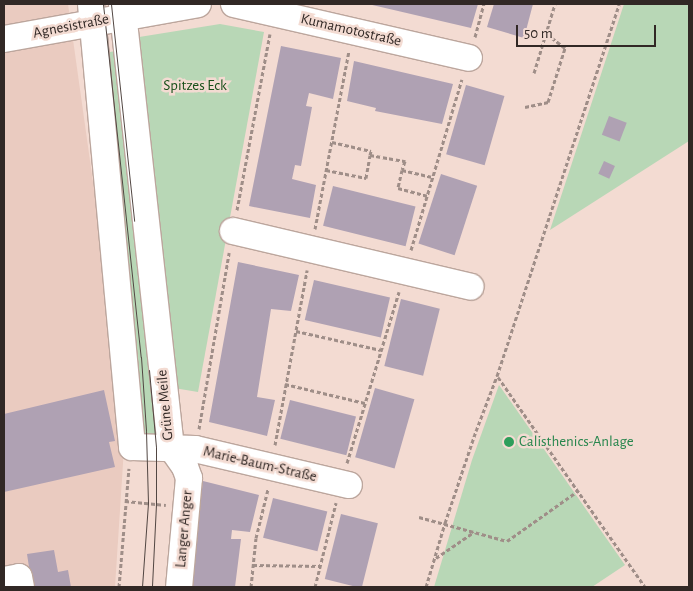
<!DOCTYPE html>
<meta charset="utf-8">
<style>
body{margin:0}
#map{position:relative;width:693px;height:591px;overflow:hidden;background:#f3dbd2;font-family:"Alegreya Sans",sans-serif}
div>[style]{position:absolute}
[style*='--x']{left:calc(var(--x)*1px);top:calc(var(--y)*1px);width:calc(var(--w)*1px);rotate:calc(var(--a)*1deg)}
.built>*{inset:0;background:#eacbc0}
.green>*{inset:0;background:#b8d7b6}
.building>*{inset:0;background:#afa1b3;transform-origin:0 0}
.path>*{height:3px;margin-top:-1.5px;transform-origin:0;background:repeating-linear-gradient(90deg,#9f8e88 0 4px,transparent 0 6.5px)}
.roads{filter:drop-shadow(1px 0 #bca69d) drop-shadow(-1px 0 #bca69d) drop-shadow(0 1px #bca69d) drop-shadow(0 -1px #bca69d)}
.minor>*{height:26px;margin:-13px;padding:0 13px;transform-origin:13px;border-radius:13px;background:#fff}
.tram>*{height:1px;margin:-0.5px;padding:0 0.5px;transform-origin:0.5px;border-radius:0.5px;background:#514642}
.dots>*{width:14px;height:14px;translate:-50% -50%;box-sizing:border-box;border:2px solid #f3dbd2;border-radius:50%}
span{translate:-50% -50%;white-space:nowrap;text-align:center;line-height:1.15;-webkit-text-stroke:5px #f3dbd2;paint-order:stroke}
.street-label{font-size:15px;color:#312825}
.park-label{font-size:15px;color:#174f19}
.leisure-label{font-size:15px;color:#27864d}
.left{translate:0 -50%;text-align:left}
.frame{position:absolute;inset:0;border:5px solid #312825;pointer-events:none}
.scale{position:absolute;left:516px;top:25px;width:140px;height:22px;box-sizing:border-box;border:2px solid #312825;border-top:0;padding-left:6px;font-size:15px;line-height:18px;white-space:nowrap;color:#312825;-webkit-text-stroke:4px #f3dbd2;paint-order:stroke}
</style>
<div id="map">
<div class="built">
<i style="clip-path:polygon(4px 4px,68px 4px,126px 417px,115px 587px,4px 587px)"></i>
</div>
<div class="green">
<i style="clip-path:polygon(624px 4px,689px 4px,689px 141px,550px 230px)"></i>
<i style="clip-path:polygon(220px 24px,264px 32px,198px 392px,168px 387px,133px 38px)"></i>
<i style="clip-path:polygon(124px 49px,160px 433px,153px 436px,143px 435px,101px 54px)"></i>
<i style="clip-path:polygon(499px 385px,625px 565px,592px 587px,434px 587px,472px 460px)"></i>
</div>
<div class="building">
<i style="clip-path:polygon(368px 4px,478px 4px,471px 28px)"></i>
<i style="clip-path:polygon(494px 4px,533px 4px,524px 38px,487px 27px)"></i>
<i style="clip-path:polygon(281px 46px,341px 58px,333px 99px,309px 93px,306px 106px,312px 107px,301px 166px,295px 165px,292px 179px,316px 185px,310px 218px,249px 206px)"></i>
<i style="clip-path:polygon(354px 61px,453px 84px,442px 124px,375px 111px,376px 108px,347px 101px)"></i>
<i style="left:466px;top:85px;width:40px;height:72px;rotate:16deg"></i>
<i style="left:609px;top:116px;width:19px;height:20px;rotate:21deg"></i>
<i style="left:604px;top:161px;width:12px;height:14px;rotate:24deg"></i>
<i style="left:441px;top:174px;width:38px;height:73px;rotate:18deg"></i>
<i style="left:333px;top:186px;width:85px;height:41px;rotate:14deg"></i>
<i style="clip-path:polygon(238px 262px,299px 275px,291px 311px,271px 309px,257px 397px,275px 400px,267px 436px,209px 422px)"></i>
<i style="left:314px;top:280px;width:78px;height:41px;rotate:13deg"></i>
<i style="left:401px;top:299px;width:40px;height:69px;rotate:14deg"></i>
<i style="left:375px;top:388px;width:41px;height:72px;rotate:16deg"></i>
<i style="clip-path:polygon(104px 390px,115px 441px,109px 442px,115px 467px,4px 492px,4px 414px)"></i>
<i style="left:290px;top:400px;width:68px;height:40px;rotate:14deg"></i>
<i style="clip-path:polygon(203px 481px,259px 495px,250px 532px,232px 530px,231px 539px,241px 539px,235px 587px,189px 587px)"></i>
<i style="left:273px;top:498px;width:56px;height:41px;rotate:14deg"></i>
<i style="left:341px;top:514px;width:38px;height:67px;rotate:14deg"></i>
<i style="clip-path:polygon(54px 550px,58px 572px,68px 570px,71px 587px,32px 587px,27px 554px)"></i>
</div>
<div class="path">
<i style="--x:475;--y:37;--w:34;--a:-75"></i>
<i style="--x:534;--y:73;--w:72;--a:-73.1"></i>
<i style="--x:525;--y:107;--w:24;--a:-12"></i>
<i style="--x:548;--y:102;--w:57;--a:-72.5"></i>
<i style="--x:565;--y:48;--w:24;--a:-142"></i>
<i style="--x:332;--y:142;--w:40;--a:13"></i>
<i style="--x:371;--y:151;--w:4;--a:104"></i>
<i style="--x:370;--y:155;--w:36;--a:10"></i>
<i style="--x:405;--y:161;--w:9;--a:108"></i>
<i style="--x:402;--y:170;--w:32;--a:13"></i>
<i style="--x:326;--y:170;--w:41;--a:11.3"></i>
<i style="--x:366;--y:178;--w:23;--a:-80"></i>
<i style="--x:402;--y:170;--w:18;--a:103"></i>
<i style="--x:398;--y:188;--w:30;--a:15"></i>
<i style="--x:237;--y:210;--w:179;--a:-79.4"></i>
<i style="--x:315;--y:229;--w:181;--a:-79.2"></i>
<i style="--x:411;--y:250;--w:178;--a:-73.4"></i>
<i style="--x:296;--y:331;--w:87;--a:12.6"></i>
<i style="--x:498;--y:377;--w:256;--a:55"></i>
<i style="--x:285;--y:384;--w:82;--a:13.4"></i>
<i style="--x:199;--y:429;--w:179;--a:-80.3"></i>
<i style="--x:275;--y:445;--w:178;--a:-79.6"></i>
<i style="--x:347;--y:463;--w:179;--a:-73.1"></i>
<i style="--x:125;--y:501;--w:41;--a:5.6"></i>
<i style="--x:419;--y:517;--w:91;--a:15.3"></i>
<i style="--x:507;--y:541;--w:87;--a:-35.2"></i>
<i style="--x:436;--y:558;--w:46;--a:-34.4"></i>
<i style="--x:253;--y:565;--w:68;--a:0.8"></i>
<i style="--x:119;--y:587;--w:119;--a:-85.2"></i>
<i style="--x:251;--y:587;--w:49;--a:-84.2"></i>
<i style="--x:256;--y:538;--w:50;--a:-76.2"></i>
<i style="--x:315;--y:587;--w:87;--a:-76"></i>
<i style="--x:426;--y:587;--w:67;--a:-73.5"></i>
<i style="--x:445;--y:523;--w:97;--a:-71.4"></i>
<i style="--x:476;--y:431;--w:59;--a:-69.1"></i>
<i style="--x:497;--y:376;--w:391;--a:-71.8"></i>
</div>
<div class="roads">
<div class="minor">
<i style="--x:91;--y:4;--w:445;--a:84.7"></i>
<i style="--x:132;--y:447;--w:63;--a:1.8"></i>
<i style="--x:195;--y:449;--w:158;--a:13.2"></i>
<i style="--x:122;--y:4;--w:446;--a:83.7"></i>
<i style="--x:171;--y:447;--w:24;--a:55"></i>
<i style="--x:185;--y:467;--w:12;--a:70"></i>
<i style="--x:189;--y:478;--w:109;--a:95.2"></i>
<i style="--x:234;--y:4;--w:241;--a:12.9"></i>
<i style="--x:4;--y:39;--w:197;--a:-10.2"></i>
<i style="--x:233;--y:231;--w:244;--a:13.2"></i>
<i style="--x:4;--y:580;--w:15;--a:-11"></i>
<i style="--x:19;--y:577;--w:10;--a:79"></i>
</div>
</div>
<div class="tram">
<i style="--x:103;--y:4;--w:355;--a:83.9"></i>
<i style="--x:141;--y:357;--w:74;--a:86.1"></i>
<i style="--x:146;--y:431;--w:72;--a:88.4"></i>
<i style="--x:148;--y:503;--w:84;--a:94.1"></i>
<i style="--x:111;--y:4;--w:218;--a:83.9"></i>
<i style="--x:149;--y:370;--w:77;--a:84.8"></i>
<i style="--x:156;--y:447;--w:57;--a:90"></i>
<i style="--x:156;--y:504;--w:83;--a:92.8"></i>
</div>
<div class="dots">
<i style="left:509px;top:442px;background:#2e9e5b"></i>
</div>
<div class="street-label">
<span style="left:71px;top:26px;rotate:-11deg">Agnesistraße</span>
<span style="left:351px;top:30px;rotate:13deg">Kumamotostraße</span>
<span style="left:165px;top:405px;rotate:-95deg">Grüne Meile</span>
<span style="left:260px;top:464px;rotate:13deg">Marie-Baum-Straße</span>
<span style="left:184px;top:529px;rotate:-85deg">Langer Anger</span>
</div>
<div class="park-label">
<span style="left:195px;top:86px">Spitzes Eck</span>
</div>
<div class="leisure-label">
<span class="left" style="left:519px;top:442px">Calisthenics-Anlage</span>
</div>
<div class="frame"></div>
<div class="scale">50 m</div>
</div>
